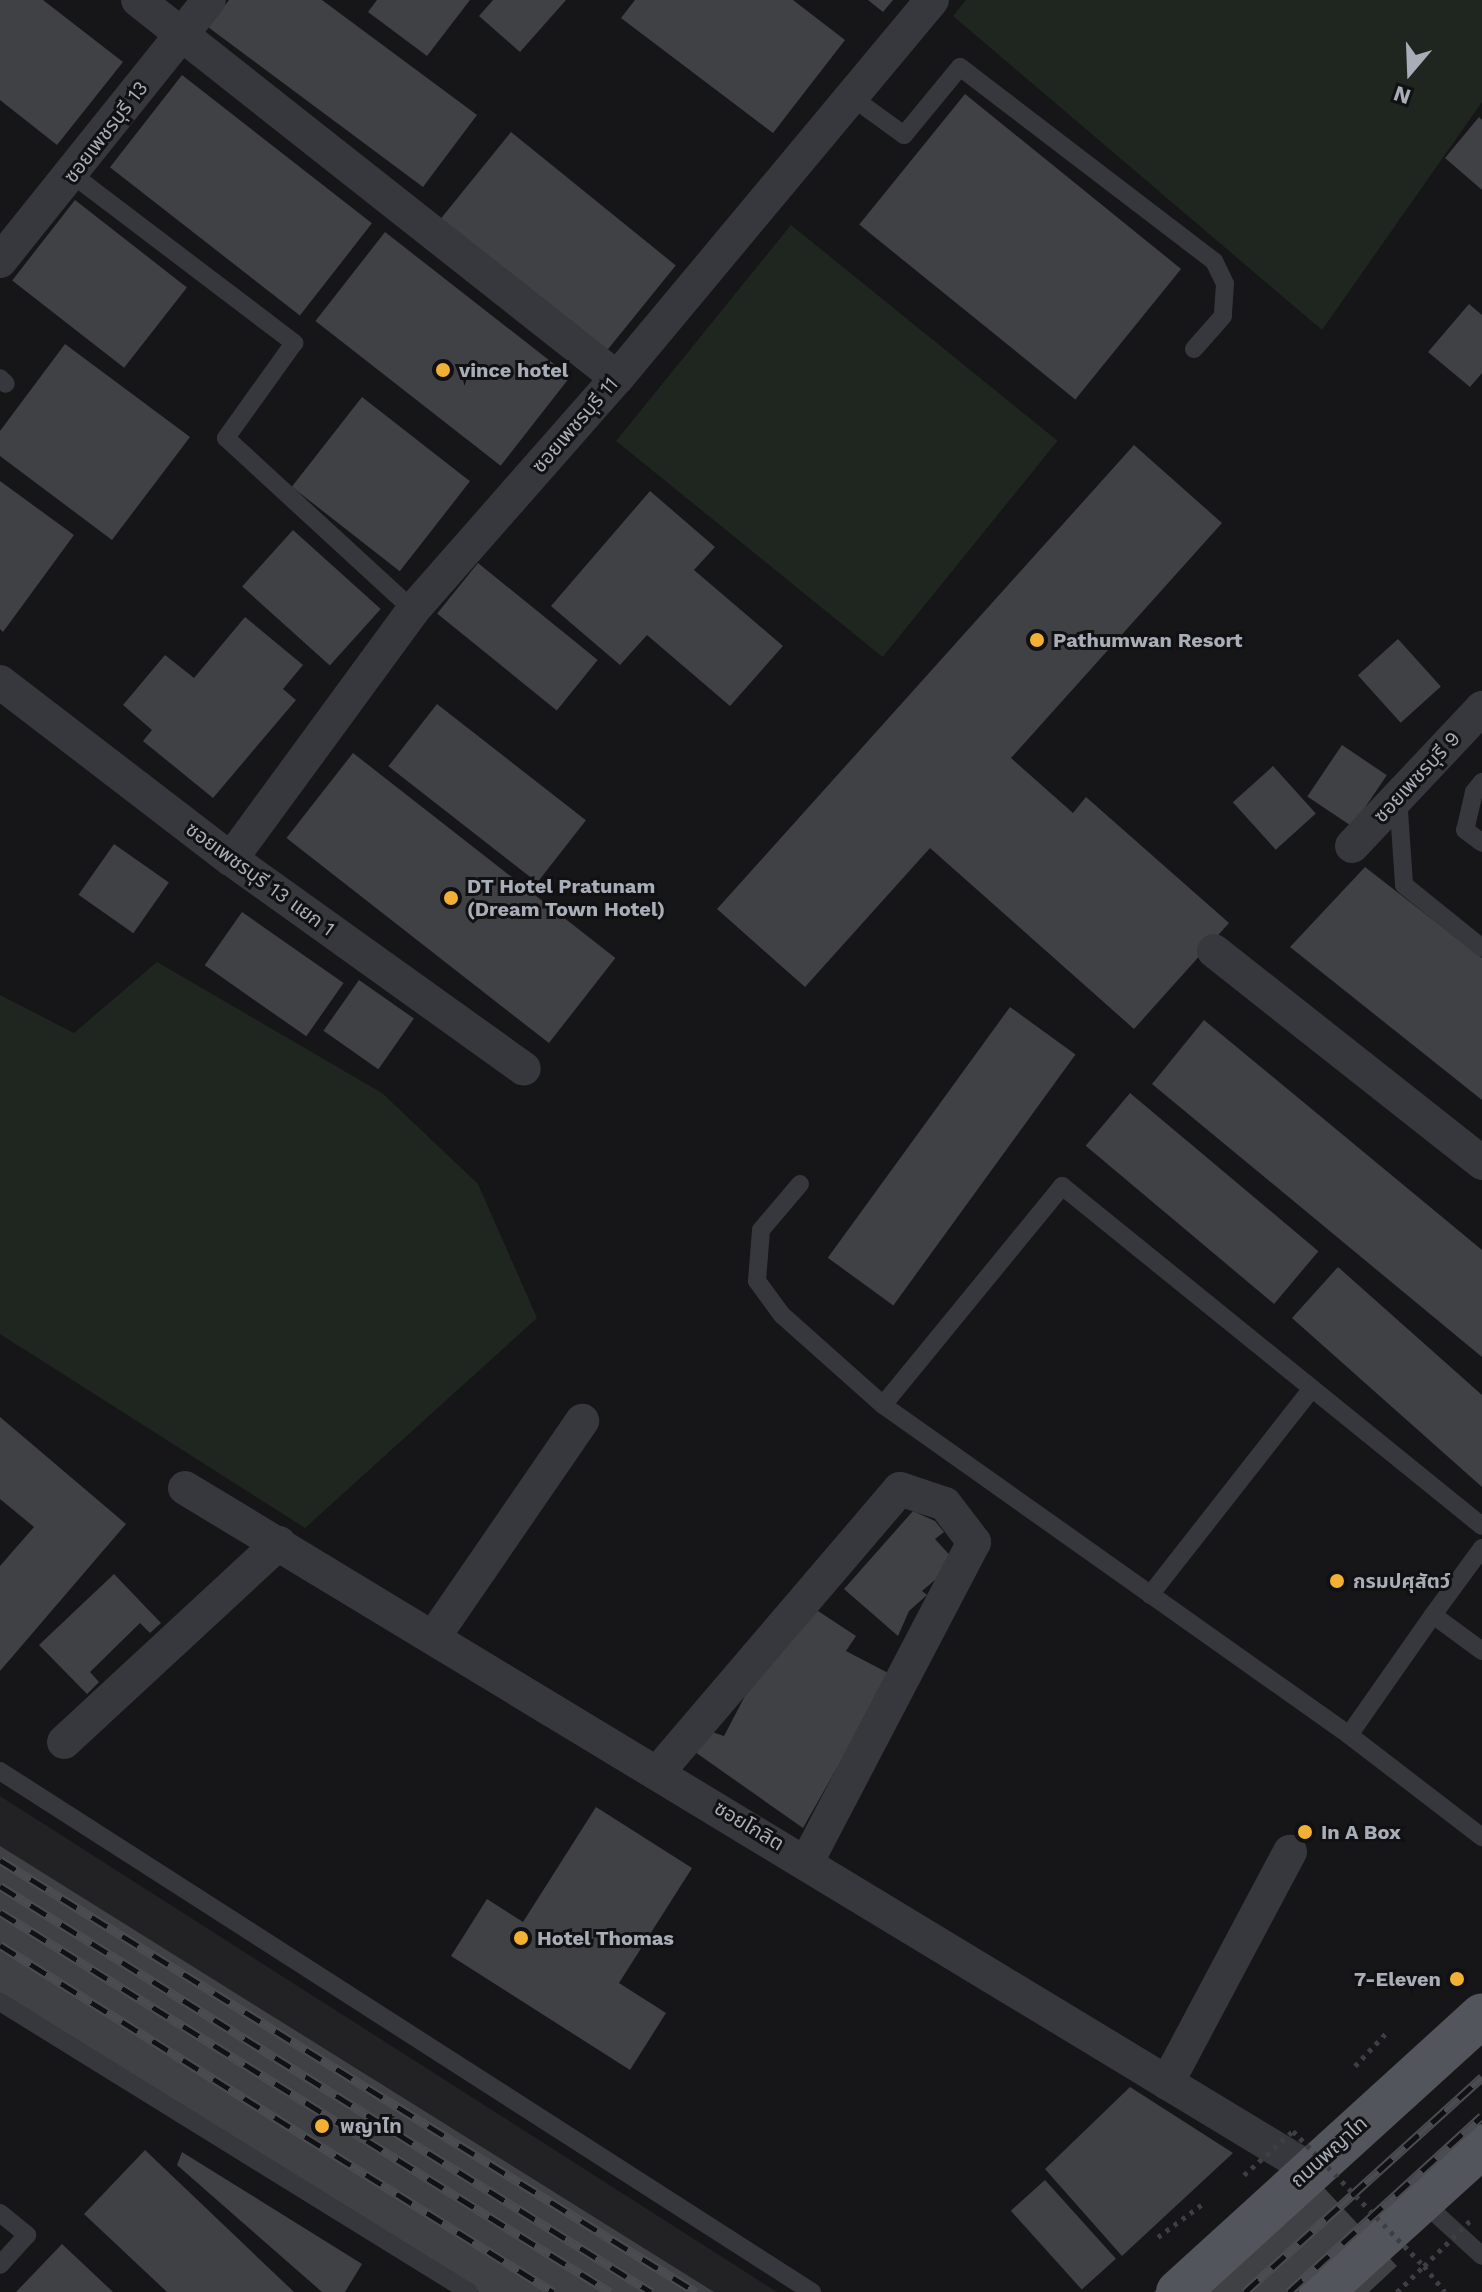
<!DOCTYPE html>
<meta charset="utf-8">
<style>
body{margin:0}
#map{position:relative;width:1482px;height:2292px;overflow:hidden;background:#161618;font-family:"Work Sans","Noto Sans Thai",sans-serif}
div>[style]{position:absolute}
[style*='--x']{left:calc(var(--x)*1px);top:calc(var(--y)*1px);width:calc(var(--w)*1px);rotate:calc(var(--a)*1deg)}
.built>*{inset:0;background:#222225}
.green>*{inset:0;background:#1e261f;transform-origin:0 0}
.building>*{inset:0;background:#404145;transform-origin:0 0}
.path>*{height:5px;margin-top:-2.5px;transform-origin:0;background:repeating-linear-gradient(90deg,#3d3f44 0 4px,transparent 0 10px)}
.service>*{height:18px;margin:-9px;padding:0 9px;transform-origin:9px;border-radius:9px;background:#37383d}
.minor>*{height:34px;margin:-17px;padding:0 17px;transform-origin:17px;border-radius:17px;background:#37383d}
.primary>*{height:44px;margin:-22px;padding:0 22px;transform-origin:22px;border-radius:22px;background:#53555c}
.rail>*{height:9px;margin-top:-4.5px;transform-origin:0;background:repeating-linear-gradient(90deg,#111113 0 18px,#4a4c52 0 36px);box-sizing:border-box;border-block:2px solid #4a4c52}
.path-bridge>*{height:5px;margin-top:-2.5px;transform-origin:0;background:repeating-linear-gradient(90deg,#3d3f44 0 4px,transparent 0 10px)}
.dots>*{width:22px;height:22px;translate:-50% -50%;box-sizing:border-box;border:4px solid #111113;border-radius:50%}
span{translate:-50% -50%;white-space:nowrap;text-align:center;line-height:1.15;-webkit-text-stroke:6px #111113;paint-order:stroke}
.street-label{font-size:20px;color:#a8adb8}
.poi-label{font-size:20px;color:#a8adb8;font-weight:700}
.left{translate:0 -50%;text-align:left}
.right{translate:-100% -50%;text-align:right}
.north{position:absolute;left:1370px;top:32px;width:80px;height:80px;-webkit-text-stroke:6px #111113;paint-order:stroke;rotate:199deg;font-size:22px;font-weight:700;line-height:32px;text-align:center;color:#a8adb8}
.north::after{content:'';display:block;margin:auto;width:28px;height:36px;background:#a8adb8;clip-path:polygon(50% 0,100% 100%,50% 72%,0 100%)}
</style>
<div id="map">
<div class="built">
<i style="clip-path:polygon(0 1796px,777px 2292px,483px 2292px,0 1995px)"></i>
</div>
<div class="green">
<i style="clip-path:polygon(966px 0,1482px 0,1482px 102px,1322px 330px,953px 16px)"></i>
<i style="left:791px;top:225px;width:343px;height:278px;rotate:39deg"></i>
<i style="clip-path:polygon(157px 962px,382px 1093px,478px 1184px,537px 1318px,305px 1528px,0 1334px,0 995px,74px 1033px)"></i>
</div>
<div class="building">
<i style="clip-path:polygon(0 0,43px 0,123px 62px,57px 145px,0 100px)"></i>
<i style="clip-path:polygon(229px 0,322px 0,477px 115px,423px 187px,208px 27px)"></i>
<i style="clip-path:polygon(377px 0,470px 0,427px 56px,368px 12px)"></i>
<i style="clip-path:polygon(493px 0,566px 0,520px 52px,479px 16px)"></i>
<i style="clip-path:polygon(635px 0,793px 0,845px 40px,773px 133px,621px 18px)"></i>
<i style="clip-path:polygon(868px 0,893px 0,883px 12px)"></i>
<i style="left:182px;top:75px;width:241px;height:117px;rotate:38deg"></i>
<i style="left:965px;top:94px;width:278px;height:168px;rotate:39deg"></i>
<i style="clip-path:polygon(1479px 117px,1482px 120px,1482px 190px,1445px 158px)"></i>
<i style="left:511px;top:132px;width:212px;height:112px;rotate:39deg"></i>
<i style="left:75px;top:200px;width:142px;height:102px;rotate:38deg"></i>
<i style="left:385px;top:232px;width:235px;height:113px;rotate:38deg"></i>
<i style="clip-path:polygon(1469px 304px,1482px 315px,1482px 373px,1470px 387px,1428px 352px)"></i>
<i style="clip-path:polygon(65px 344px,190px 437px,112px 540px,0 456px,0 431px)"></i>
<i style="left:362px;top:397px;width:137px;height:114px;rotate:38deg"></i>
<i style="clip-path:polygon(1134px 445px,1222px 523px,1011px 758px,1073px 813px,1086px 797px,1229px 923px,1134px 1029px,930px 848px,805px 987px,717px 909px)"></i>
<i style="clip-path:polygon(0 481px,74px 535px,3px 632px,0 629px)"></i>
<i style="clip-path:polygon(650px 491px,715px 547px,694px 570px,783px 646px,730px 706px,647px 635px,620px 665px,551px 606px)"></i>
<i style="left:293px;top:530px;width:118px;height:76px;rotate:42deg"></i>
<i style="left:478px;top:563px;width:154px;height:65px;rotate:39deg"></i>
<i style="clip-path:polygon(245px 617px,303px 665px,283px 689px,296px 700px,213px 798px,143px 741px,152px 730px,123px 705px,165px 655px,194px 678px)"></i>
<i style="left:1398px;top:639px;width:64px;height:54px;rotate:48deg"></i>
<i style="left:437px;top:704px;width:189px;height:79px;rotate:38deg"></i>
<i style="left:1342px;top:745px;width:54px;height:62px;rotate:34deg"></i>
<i style="left:353px;top:753px;width:333px;height:108px;rotate:38deg"></i>
<i style="left:1273px;top:766px;width:64px;height:54px;rotate:48deg"></i>
<i style="left:114px;top:844px;width:67px;height:62px;rotate:35deg"></i>
<i style="clip-path:polygon(1365px 867px,1482px 958px,1482px 1100px,1290px 947px)"></i>
<i style="left:242px;top:912px;width:124px;height:65px;rotate:35deg"></i>
<i style="left:359px;top:980px;width:67px;height:62px;rotate:35deg"></i>
<i style="left:1010px;top:1007px;width:81px;height:310px;rotate:36deg"></i>
<i style="clip-path:polygon(1204px 1020px,1482px 1250px,1482px 1357px,1152px 1084px)"></i>
<i style="left:1130px;top:1093px;width:246px;height:69px;rotate:40deg"></i>
<i style="clip-path:polygon(1338px 1267px,1482px 1395px,1482px 1487px,1292px 1318px)"></i>
<i style="clip-path:polygon(0 1417px,126px 1524px,0 1671px,0 1566px,34px 1527px,0 1499px)"></i>
<i style="clip-path:polygon(913px 1511px,935px 1521px,944px 1532px,935px 1539px,956px 1562px,922px 1591px,927px 1595px,909px 1611px,898px 1636px,844px 1589px)"></i>
<i style="clip-path:polygon(114px 1574px,161px 1623px,150px 1633px,140px 1623px,90px 1672px,99px 1682px,87px 1694px,39px 1645px)"></i>
<i style="clip-path:polygon(815px 1609px,856px 1636px,846px 1651px,890px 1674px,803px 1828px,695px 1752px,712px 1732px,724px 1736px,745px 1696px)"></i>
<i style="clip-path:polygon(596px 1807px,692px 1868px,619px 1983px,666px 2013px,630px 2070px,451px 1956px,487px 1899px,523px 1922px)"></i>
<i style="clip-path:polygon(0 1846px,714px 2292px,479px 2292px,0 1993px)"></i>
<i style="clip-path:polygon(1130px 2087px,1233px 2153px,1122px 2256px,1045px 2169px)"></i>
<i style="clip-path:polygon(145px 2150px,294px 2292px,167px 2292px,84px 2214px)"></i>
<i style="clip-path:polygon(182px 2152px,362px 2264px,345px 2292px,322px 2292px,177px 2165px)"></i>
<i style="clip-path:polygon(1298px 2160px,1397px 2266px,1369px 2292px,1154px 2292px)"></i>
<i style="left:1045px;top:2180px;width:106px;height:46px;rotate:48deg"></i>
<i style="clip-path:polygon(62px 2244px,113px 2292px,16px 2292px)"></i>
</div>
<div class="path">
<i style="--x:1355;--y:2066;--w:50;--a:-46.6"></i>
<i style="--x:1158;--y:2237;--w:57;--a:-36.5"></i>
<i style="--x:1397;--y:2292;--w:37;--a:-44"></i>
<i style="--x:1424;--y:2266;--w:33;--a:51"></i>
</div>
<div class="service">
<i style="--x:853;--y:98;--w:63;--a:36"></i>
<i style="--x:904;--y:135;--w:88;--a:-50.5"></i>
<i style="--x:960;--y:67;--w:320;--a:37.4"></i>
<i style="--x:1214;--y:261;--w:25;--a:64"></i>
<i style="--x:1225;--y:284;--w:32;--a:94"></i>
<i style="--x:1223;--y:316;--w:44;--a:131.3"></i>
<i style="--x:73;--y:175;--w:278;--a:37.2"></i>
<i style="--x:294;--y:343;--w:117;--a:125.6"></i>
<i style="--x:226;--y:438;--w:254;--a:42.6"></i>
<i style="--x:0;--y:378;--w:8;--a:45"></i>
<i style="--x:1482;--y:782;--w:13;--a:129"></i>
<i style="--x:1474;--y:792;--w:39;--a:103"></i>
<i style="--x:1465;--y:830;--w:21;--a:37"></i>
<i style="--x:1398;--y:796;--w:89;--a:86.1"></i>
<i style="--x:1404;--y:885;--w:100;--a:38.9"></i>
<i style="--x:800;--y:1184;--w:60;--a:130.3"></i>
<i style="--x:761;--y:1230;--w:51;--a:94.5"></i>
<i style="--x:757;--y:1281;--w:42;--a:53.7"></i>
<i style="--x:782;--y:1315;--w:135;--a:41.7"></i>
<i style="--x:883;--y:1405;--w:571;--a:35.3"></i>
<i style="--x:1349;--y:1735;--w:168;--a:37.5"></i>
<i style="--x:883;--y:1405;--w:283;--a:-50.7"></i>
<i style="--x:1062;--y:1186;--w:540;--a:38.99"></i>
<i style="--x:1482;--y:1548;--w:83;--a:126.2"></i>
<i style="--x:1433;--y:1615;--w:61;--a:36.3"></i>
<i style="--x:1150;--y:1595;--w:261;--a:-51.9"></i>
<i style="--x:1349;--y:1735;--w:146;--a:-55"></i>
<i style="--x:0;--y:1771;--w:965;--a:32.69"></i>
<i style="--x:0;--y:2002;--w:551;--a:31.73"></i>
<i style="--x:1422;--y:2201;--w:81;--a:42.5"></i>
<i style="--x:0;--y:2213;--w:35;--a:39"></i>
<i style="--x:27;--y:2235;--w:40;--a:132"></i>
</div>
<div class="minor">
<i style="--x:138;--y:0;--w:610;--a:38.28"></i>
<i style="--x:0;--y:261;--w:334;--a:-51.3"></i>
<i style="--x:0;--y:682;--w:291;--a:37.5"></i>
<i style="--x:231;--y:859;--w:360;--a:35.6"></i>
<i style="--x:1352;--y:846;--w:190;--a:-46.7"></i>
<i style="--x:231;--y:859;--w:308;--a:-53.8"></i>
<i style="--x:413;--y:610;--w:309;--a:-48.7"></i>
<i style="--x:617;--y:378;--w:492;--a:-50.2"></i>
<i style="--x:1214;--y:951;--w:342;--a:38.3"></i>
<i style="--x:185;--y:1488;--w:1315;--a:31.19"></i>
<i style="--x:435;--y:1635;--w:260;--a:-55.5"></i>
<i style="--x:64;--y:1742;--w:293;--a:-42.8"></i>
<i style="--x:658;--y:1772;--w:372;--a:-49.5"></i>
<i style="--x:900;--y:1489;--w:47;--a:18.4"></i>
<i style="--x:945;--y:1504;--w:48;--a:52.7"></i>
<i style="--x:974;--y:1542;--w:361;--a:117.6"></i>
<i style="--x:1167;--y:2083;--w:262;--a:-62"></i>
</div>
<div class="primary">
<i style="--x:1178;--y:2292;--w:411;--a:-42.3"></i>
<i style="--x:1321;--y:2292;--w:217;--a:-42.2"></i>
</div>
<div class="rail">
<i style="--x:0;--y:1860;--w:819;--a:31.83"></i>
<i style="--x:0;--y:1886;--w:767;--a:31.95"></i>
<i style="--x:0;--y:1912;--w:719;--a:31.92"></i>
<i style="--x:0;--y:1945;--w:653;--a:32.11"></i>
<i style="--x:1245;--y:2292;--w:320;--a:-42.2"></i>
<i style="--x:1289;--y:2292;--w:261;--a:-42.4"></i>
</div>
<div class="path-bridge">
<i style="--x:1244;--y:2175;--w:66;--a:-41.9"></i>
<i style="--x:1293;--y:2131;--w:188;--a:45.9"></i>
<i style="--x:1424;--y:2266;--w:66;--a:-44.4"></i>
</div>
<div class="dots">
<i style="left:443px;top:370px;background:#f2b134"></i>
<i style="left:1037px;top:640px;background:#f2b134"></i>
<i style="left:451px;top:898px;background:#f2b134"></i>
<i style="left:1337px;top:1581px;background:#f2b134"></i>
<i style="left:1305px;top:1832px;background:#f2b134"></i>
<i style="left:521px;top:1938px;background:#f2b134"></i>
<i style="left:1457px;top:1979px;background:#f2b134"></i>
<i style="left:322px;top:2126px;background:#f2b134"></i>
</div>
<div class="street-label">
<span style="left:106px;top:132px;rotate:-52deg">ซอยเพชรบุรี 13</span>
<span style="left:575px;top:425px;rotate:-49deg">ซอยเพชรบุรี 11</span>
<span style="left:1417px;top:777px;rotate:-47deg">ซอยเพชรบุรี 9</span>
<span style="left:260px;top:879px;rotate:36deg">ซอยเพชรบุรี 13 แยก 1</span>
<span style="left:749px;top:1826px;rotate:31deg">ซอยโกลิต</span>
<span style="left:1329px;top:2152px;rotate:-42deg">ถนนพญาไท</span>
</div>
<div class="poi-label">
<span class="left" style="left:459px;top:370px">vince hotel</span>
<span class="left" style="left:1053px;top:640px">Pathumwan Resort</span>
<span class="left" style="left:467px;top:898px">DT Hotel Pratunam<br>(Dream Town Hotel)</span>
<span class="left" style="left:1353px;top:1581px">กรมปศุสัตว์</span>
<span class="left" style="left:1321px;top:1832px">In A Box</span>
<span class="left" style="left:537px;top:1938px">Hotel Thomas</span>
<span class="right" style="left:1441px;top:1979px">7-Eleven</span>
<span class="left" style="left:340px;top:2126px">พญาไท</span>
</div>
<div class="north">N</div>
</div>
